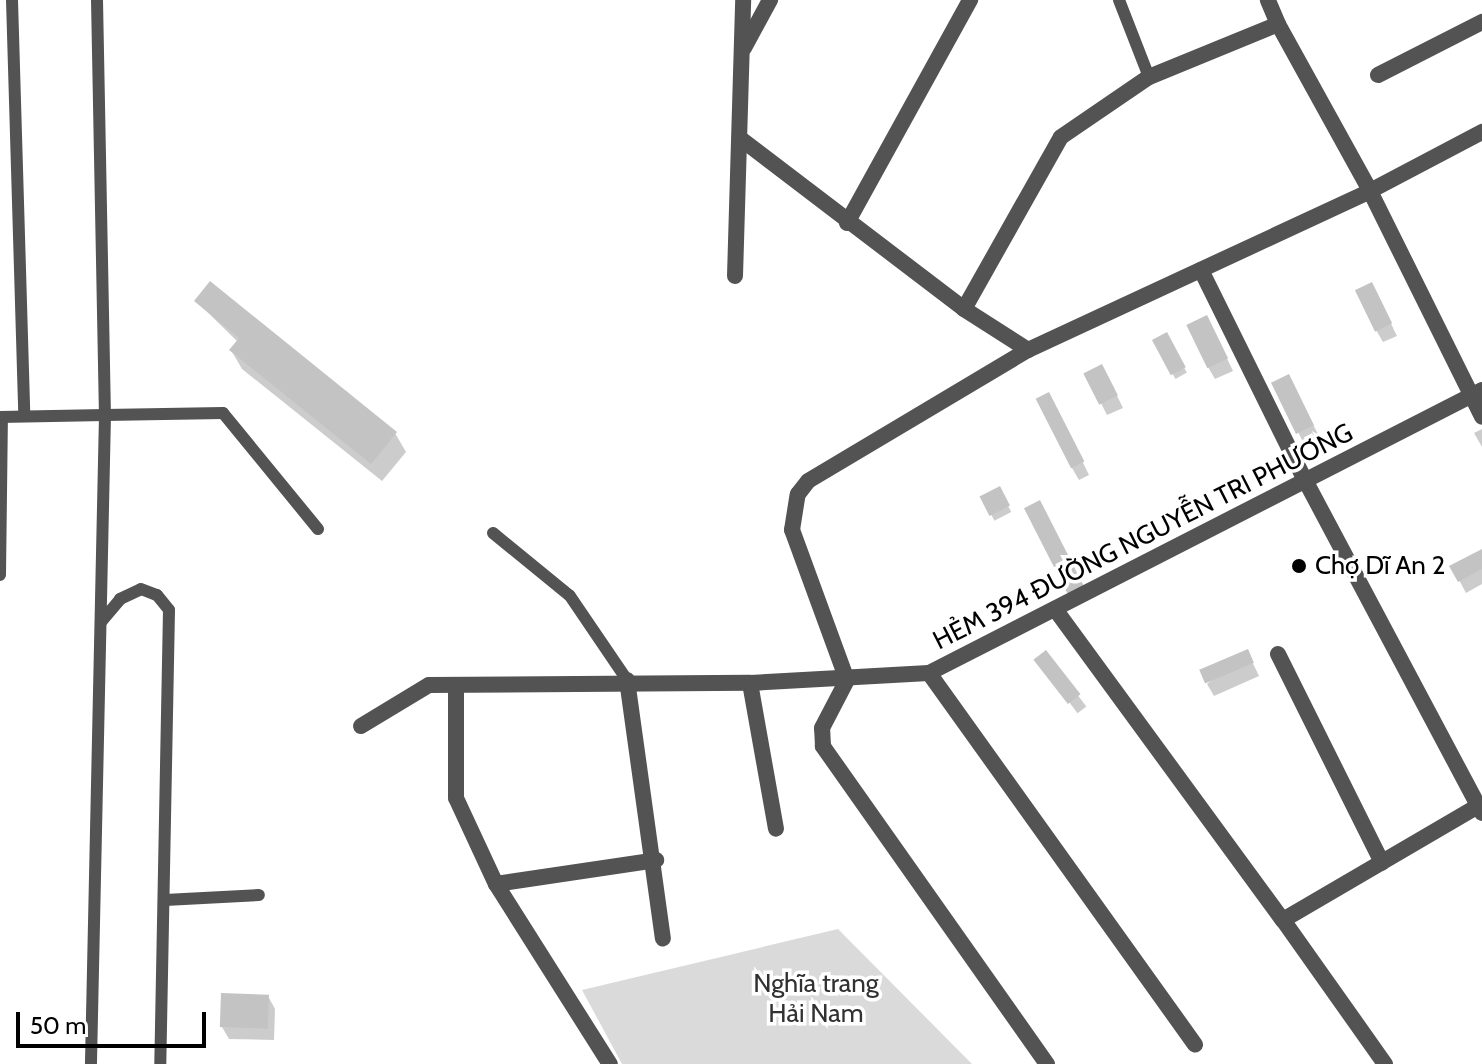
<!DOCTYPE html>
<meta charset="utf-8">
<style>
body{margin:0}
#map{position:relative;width:1482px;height:1064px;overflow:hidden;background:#fff;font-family:Cabin,sans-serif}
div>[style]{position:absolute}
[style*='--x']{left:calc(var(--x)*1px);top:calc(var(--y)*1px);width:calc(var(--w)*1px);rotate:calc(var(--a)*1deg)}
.green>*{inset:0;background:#dadada}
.shadow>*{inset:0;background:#0003;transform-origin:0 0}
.building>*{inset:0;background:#c3c3c3;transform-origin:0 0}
.lane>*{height:12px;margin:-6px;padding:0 6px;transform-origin:6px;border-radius:6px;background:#535353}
.street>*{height:16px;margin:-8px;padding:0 8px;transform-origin:8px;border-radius:8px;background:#535353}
.dots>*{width:22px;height:22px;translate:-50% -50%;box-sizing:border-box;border:4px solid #fff;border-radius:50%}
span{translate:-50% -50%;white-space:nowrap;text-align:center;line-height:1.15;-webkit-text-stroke:7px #fff;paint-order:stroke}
.street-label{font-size:26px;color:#000}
.poi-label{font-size:26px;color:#000}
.left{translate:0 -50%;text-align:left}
.park-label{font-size:26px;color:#313131}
.scale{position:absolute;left:16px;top:1012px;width:190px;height:36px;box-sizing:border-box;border:4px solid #000;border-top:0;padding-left:10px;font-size:24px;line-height:28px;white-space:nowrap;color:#000;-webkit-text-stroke:6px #fff;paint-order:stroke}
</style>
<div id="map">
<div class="green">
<i style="clip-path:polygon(838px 929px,972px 1064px,622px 1064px,582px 990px)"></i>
</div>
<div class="shadow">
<i style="clip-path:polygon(1378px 297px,1397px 336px,1383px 342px,1376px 330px)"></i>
<i style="clip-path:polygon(196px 301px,395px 433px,406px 452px,382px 481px,242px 369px,231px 350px,238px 342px)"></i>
<i style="clip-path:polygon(1213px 329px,1233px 371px,1215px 379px,1208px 367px)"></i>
<i style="left:1166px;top:335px;width:43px;height:13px;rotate:61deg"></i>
<i style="clip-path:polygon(1086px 374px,1109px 379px,1123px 408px,1107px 415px)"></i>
<i style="clip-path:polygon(1274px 384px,1295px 389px,1320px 438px,1305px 446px)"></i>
<i style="clip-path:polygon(1056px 407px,1089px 475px,1079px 480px,1072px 468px)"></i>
<i style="clip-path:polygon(1482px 429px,1482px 447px,1474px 433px)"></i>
<i style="left:999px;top:488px;width:27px;height:19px;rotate:63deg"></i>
<i style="clip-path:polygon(1482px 551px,1482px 584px,1466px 593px,1452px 567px)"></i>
<i style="clip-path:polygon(1247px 651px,1259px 676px,1214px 696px,1207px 684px)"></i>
<i style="left:1046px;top:653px;width:67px;height:11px;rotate:53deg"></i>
<i style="clip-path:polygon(268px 996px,275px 1009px,274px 1040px,229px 1039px,222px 1027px)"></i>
</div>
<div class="building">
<i style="clip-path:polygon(210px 281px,397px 432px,371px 464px,229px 350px,239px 338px,194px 301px)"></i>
<i style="left:1372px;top:282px;width:46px;height:19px;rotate:64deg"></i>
<i style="left:1207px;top:315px;width:48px;height:23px;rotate:64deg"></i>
<i style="left:1167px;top:332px;width:40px;height:17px;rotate:62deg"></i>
<i style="left:1102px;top:364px;width:35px;height:21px;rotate:63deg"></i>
<i style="left:1289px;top:374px;width:57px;height:20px;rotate:64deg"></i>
<i style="left:1049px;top:392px;width:78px;height:15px;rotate:63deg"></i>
<i style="left:1000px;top:486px;width:22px;height:23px;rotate:63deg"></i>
<i style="left:1040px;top:500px;width:97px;height:18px;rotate:63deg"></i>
<i style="clip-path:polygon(1482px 549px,1482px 569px,1458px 582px,1449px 566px)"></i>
<i style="left:1248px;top:649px;width:15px;height:53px;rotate:67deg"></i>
<i style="left:1046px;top:650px;width:56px;height:16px;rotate:52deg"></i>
<i style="left:221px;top:993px;width:48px;height:34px;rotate:2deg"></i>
</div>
<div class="lane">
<i style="--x:12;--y:0;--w:416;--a:88.3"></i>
<i style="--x:97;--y:0;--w:415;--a:88.9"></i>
<i style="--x:105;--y:415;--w:118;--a:-1"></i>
<i style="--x:223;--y:413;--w:150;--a:50.7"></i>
<i style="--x:1119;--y:0;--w:83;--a:68.7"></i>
<i style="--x:0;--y:417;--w:105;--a:-1.1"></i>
<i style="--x:105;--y:415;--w:649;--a:91.24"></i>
<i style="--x:493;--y:533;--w:99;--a:39.3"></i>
<i style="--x:570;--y:596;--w:102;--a:55.8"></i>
<i style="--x:0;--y:575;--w:158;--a:-89.3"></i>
<i style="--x:101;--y:622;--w:30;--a:-50"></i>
<i style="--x:120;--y:599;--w:23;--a:-25"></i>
<i style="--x:141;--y:589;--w:17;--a:21"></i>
<i style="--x:157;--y:595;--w:19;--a:51"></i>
<i style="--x:169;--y:610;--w:454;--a:91.1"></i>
<i style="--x:165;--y:900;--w:94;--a:-3"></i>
</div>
<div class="street">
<i style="--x:1278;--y:24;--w:191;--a:61.1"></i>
<i style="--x:1370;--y:191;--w:252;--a:63.6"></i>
<i style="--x:744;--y:48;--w:55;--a:-61.6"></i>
<i style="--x:1378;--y:75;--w:117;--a:-27"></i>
<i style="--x:741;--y:139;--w:280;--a:37.3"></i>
<i style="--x:964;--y:309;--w:76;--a:32.6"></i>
<i style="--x:847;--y:223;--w:255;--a:-61.1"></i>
<i style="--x:1201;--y:270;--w:234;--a:63.7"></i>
<i style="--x:1305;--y:480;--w:377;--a:62"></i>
<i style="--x:735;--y:276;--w:276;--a:-88.3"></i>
<i style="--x:964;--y:309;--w:197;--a:-60.6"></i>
<i style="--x:1061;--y:137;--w:107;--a:-34.3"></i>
<i style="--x:1149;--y:77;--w:139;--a:-22.3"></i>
<i style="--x:1278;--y:24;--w:26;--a:-113"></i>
<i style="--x:1055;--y:609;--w:386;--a:53.8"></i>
<i style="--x:1278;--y:654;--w:233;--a:63.5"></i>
<i style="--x:929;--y:673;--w:457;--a:54.4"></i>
<i style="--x:627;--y:680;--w:261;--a:82.1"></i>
<i style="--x:750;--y:683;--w:148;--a:79.9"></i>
<i style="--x:456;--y:686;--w:112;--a:90"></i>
<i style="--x:456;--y:798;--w:95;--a:65.1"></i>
<i style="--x:496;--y:884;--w:213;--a:57.7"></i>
<i style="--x:361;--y:726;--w:79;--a:-31.1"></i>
<i style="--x:429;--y:685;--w:321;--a:-0.4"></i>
<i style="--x:750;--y:683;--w:179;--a:-3.2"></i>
<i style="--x:929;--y:673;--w:621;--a:-27.1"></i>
<i style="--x:496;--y:884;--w:162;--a:-8.5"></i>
<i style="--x:1047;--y:1064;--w:389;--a:-125.2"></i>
<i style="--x:823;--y:746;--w:18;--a:-93"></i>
<i style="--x:822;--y:728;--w:54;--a:-62.5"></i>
<i style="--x:847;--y:680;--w:160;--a:-110.1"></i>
<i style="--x:792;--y:530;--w:36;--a:-81"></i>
<i style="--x:798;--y:494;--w:16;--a:-52"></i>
<i style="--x:808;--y:481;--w:256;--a:-30.8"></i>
<i style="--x:1028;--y:350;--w:377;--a:-24.9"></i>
<i style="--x:1370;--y:191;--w:127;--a:-27.8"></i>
<i style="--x:1385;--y:1064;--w:176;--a:-125.3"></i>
<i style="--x:1283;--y:920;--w:226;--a:-30.3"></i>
</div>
<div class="dots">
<i style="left:1299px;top:566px;background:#000"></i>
</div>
<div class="street-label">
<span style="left:1143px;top:537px;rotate:-27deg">HẺM 394 ĐƯỜNG NGUYỄN TRI PHƯƠNG</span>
</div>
<div class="poi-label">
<span class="left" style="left:1315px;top:566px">Chợ Dĩ An 2</span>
</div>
<div class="park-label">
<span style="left:816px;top:999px">Nghĩa trang<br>Hải Nam</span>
</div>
<div class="scale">50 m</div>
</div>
